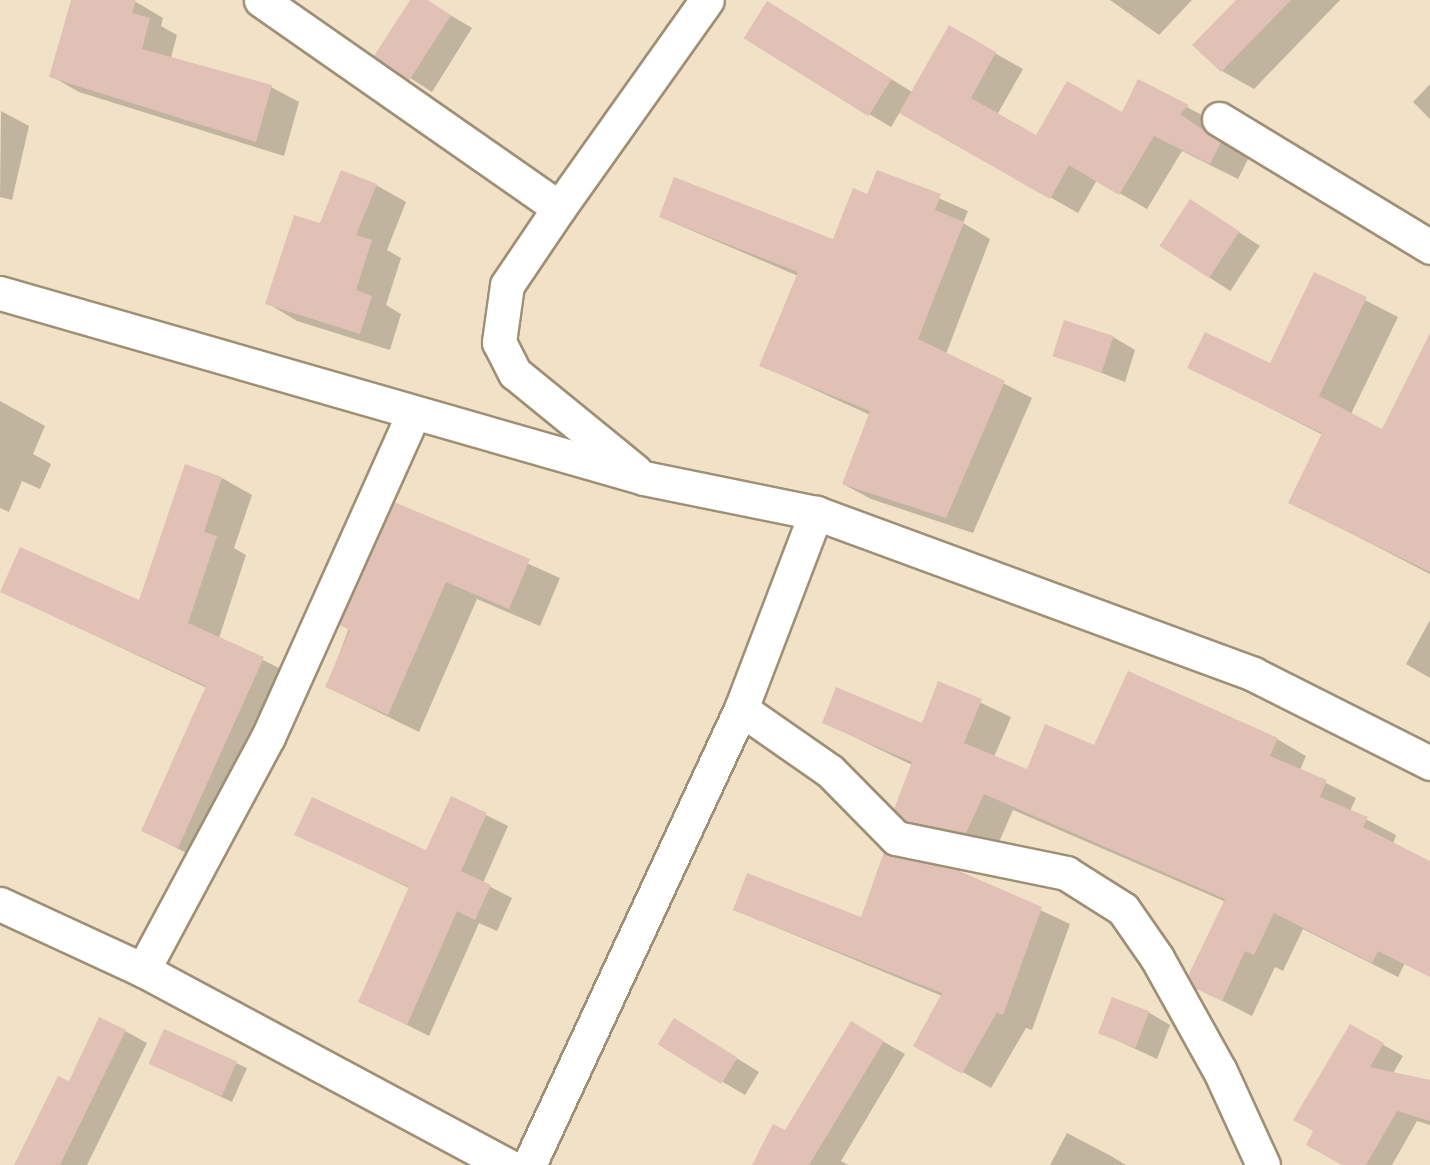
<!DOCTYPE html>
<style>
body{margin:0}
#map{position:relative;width:1430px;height:1165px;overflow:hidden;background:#f1e2c7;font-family:"Sofia Sans Condensed",sans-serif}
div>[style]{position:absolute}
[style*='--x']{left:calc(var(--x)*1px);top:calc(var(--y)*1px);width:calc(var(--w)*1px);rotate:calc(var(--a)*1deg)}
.shadow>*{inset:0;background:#0003;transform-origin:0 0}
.building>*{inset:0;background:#e1c1b6;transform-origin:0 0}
.roads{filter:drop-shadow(2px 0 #9e9076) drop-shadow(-2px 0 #9e9076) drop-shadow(0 2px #9e9076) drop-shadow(0 -2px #9e9076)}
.street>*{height:33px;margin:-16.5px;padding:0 16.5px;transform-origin:16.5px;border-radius:16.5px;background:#fff}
span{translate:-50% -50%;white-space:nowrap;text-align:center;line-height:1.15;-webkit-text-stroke:6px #f1e2c7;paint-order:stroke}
</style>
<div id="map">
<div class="shadow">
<i style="clip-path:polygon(72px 0,136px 2px,163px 18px,161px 26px,177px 35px,171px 58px,271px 87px,299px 102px,284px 156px,79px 92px,51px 76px)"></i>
<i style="clip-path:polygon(411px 0,425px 0,472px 28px,432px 92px,376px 56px)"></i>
<i style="clip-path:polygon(1110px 0,1192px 0,1159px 35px)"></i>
<i style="clip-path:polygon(1238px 0,1340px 0,1254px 89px,1222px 71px)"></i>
<i style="clip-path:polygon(789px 15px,912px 92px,949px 27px,1023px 69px,997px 115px,1037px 137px,1122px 114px,1138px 81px,1215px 122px,1206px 131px,1248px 159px,1238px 179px,1182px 151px,1147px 209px,1097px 180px,1078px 213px,900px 112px,891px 127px,869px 114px)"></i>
<i style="clip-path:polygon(1430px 84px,1430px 119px,1413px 102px)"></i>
<i style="clip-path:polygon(1px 111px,29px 126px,12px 200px,0 197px)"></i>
<i style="clip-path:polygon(877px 171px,968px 211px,963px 223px,990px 239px,946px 354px,1032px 398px,973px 533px,871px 499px,843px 484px,870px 415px,761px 365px,798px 276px,660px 217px,834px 241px,868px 196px)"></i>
<i style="clip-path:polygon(376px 185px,406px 202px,387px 250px,401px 258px,386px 305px,401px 314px,390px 350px,297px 321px,267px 303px,321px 225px)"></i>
<i style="left:1191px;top:201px;width:82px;height:54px;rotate:33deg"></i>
<i style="clip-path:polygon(1314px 274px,1398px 317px,1351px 414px,1383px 431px,1430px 342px,1430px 574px,1290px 502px,1323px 435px,1189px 367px,1271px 365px)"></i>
<i style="clip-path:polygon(1113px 337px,1135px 350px,1125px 382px,1055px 355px)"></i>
<i style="clip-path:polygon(0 401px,45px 426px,33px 454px,51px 464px,40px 489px,22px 481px,9px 512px,0 508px)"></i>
<i style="clip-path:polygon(222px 478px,252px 495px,234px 548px,246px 555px,219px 638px,293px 675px,208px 864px,143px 831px,207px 688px,2px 592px,140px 602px)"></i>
<i style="clip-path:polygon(395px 504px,560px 578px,540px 626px,477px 599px,419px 732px,327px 687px)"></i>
<i style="clip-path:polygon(1430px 620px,1430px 678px,1406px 664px)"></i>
<i style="clip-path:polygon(939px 683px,1011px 717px,994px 757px,1028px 771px,1095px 747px,1277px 739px,1306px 756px,1300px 770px,1356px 798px,1350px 811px,1396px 835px,1393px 844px,1430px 862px,1430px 975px,1405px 963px,1398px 977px,1303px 929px,1283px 971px,1275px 967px,1252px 1016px,1197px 988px,1226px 902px,1013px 810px,996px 849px,936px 837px,906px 820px,912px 765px,823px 722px,922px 725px)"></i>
<i style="clip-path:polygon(452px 798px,508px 826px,483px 883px,512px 898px,497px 931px,479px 923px,429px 1036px,360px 1001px,409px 888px,296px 834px,426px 852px)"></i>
<i style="clip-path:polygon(957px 871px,1070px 924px,1032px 1030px,1026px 1028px,991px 1088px,915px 1045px,942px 996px,734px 910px,862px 919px)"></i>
<i style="clip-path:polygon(1148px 1012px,1170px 1025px,1157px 1059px,1099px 1032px)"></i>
<i style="clip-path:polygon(851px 1023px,905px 1054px,841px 1161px,848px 1165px,754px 1165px,785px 1132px)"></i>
<i style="clip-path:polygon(1350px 1026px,1403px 1056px,1393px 1073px,1430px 1081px,1430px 1125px,1417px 1121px,1392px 1165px,1344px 1165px,1315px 1131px)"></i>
<i style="clip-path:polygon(125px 1031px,147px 1043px,87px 1165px,16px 1165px,69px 1083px)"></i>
<i style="clip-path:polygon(165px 1031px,247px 1068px,232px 1102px,160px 1068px)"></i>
<i style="clip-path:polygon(696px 1033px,759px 1072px,745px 1095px,723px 1082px)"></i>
<i style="clip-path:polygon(1067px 1133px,1111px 1156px,1126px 1165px,1050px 1165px)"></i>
</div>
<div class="building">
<i style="clip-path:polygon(71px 0,136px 0,132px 13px,150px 18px,142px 49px,272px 85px,256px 142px,49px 77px)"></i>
<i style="clip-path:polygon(410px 0,427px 0,451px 15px,409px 81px,374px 56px)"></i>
<i style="clip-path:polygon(1236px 0,1291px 0,1221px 72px,1192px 45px)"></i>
<i style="left:767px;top:1px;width:147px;height:44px;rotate:32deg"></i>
<i style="clip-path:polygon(949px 25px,996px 52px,971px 98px,1036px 135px,1067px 81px,1122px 112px,1138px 79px,1189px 105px,1180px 114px,1221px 142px,1210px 164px,1154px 136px,1119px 195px,1069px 165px,1050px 199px,899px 113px)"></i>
<i style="clip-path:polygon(341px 170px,377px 184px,356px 235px,372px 240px,356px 290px,372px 296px,360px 334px,265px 304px,294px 215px,320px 223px)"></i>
<i style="clip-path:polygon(877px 170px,941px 194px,935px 210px,964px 222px,918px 339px,1005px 381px,946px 518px,842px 484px,870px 411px,759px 366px,798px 272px,659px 217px,674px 177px,833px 239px,853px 188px,867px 194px)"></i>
<i style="left:1190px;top:199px;width:59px;height:56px;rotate:33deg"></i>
<i style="clip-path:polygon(1314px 272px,1367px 297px,1319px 396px,1382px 429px,1430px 333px,1430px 572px,1288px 503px,1322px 433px,1187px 368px,1205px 332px,1270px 363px)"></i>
<i style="left:1064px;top:320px;width:52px;height:38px;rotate:18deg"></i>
<i style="clip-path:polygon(185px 464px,222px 477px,204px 532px,217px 536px,188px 623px,264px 657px,178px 848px,141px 831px,206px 686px,0 592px,20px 547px,139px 600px)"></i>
<i style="clip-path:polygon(394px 502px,530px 559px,509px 609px,446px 582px,388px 715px,325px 687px,350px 630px,339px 625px)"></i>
<i style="clip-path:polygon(1128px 671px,1278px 738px,1270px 756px,1327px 780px,1320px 797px,1368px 817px,1363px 827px,1430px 861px,1430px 977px,1378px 951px,1372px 963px,1274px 913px,1254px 955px,1245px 951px,1222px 1001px,1196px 989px,1188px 976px,1225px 899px,984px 794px,966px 833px,905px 821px,894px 809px,912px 762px,822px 723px,836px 687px,922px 723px,938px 681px,982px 699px,964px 743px,1027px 769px,1045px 724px,1094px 745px)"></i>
<i style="clip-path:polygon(451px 796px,487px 813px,461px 871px,491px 885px,475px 920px,457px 911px,407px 1025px,358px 1002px,409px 887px,294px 835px,312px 797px,426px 850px)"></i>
<i style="clip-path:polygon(884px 852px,957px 870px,1042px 907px,1003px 1015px,997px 1012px,962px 1074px,913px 1046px,942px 993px,733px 910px,747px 873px,861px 917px)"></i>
<i style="left:1112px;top:997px;width:40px;height:39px;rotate:21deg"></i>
<i style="clip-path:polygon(99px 1017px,126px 1030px,60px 1165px,14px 1165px,58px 1076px,69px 1081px)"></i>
<i style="left:674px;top:1018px;width:75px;height:31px;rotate:32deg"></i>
<i style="clip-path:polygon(851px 1021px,884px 1041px,809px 1165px,752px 1165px,773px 1124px,785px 1130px)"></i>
<i style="clip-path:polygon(1350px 1024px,1384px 1043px,1370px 1067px,1430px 1080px,1430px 1121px,1397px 1111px,1366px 1165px,1342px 1165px,1306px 1145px,1313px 1131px,1293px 1120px)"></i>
<i style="left:164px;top:1029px;width:80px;height:38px;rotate:24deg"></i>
</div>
<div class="roads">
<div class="street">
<i style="--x:261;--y:0;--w:363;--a:34.9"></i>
<i style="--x:559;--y:208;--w:93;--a:124"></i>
<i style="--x:507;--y:285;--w:58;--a:98"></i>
<i style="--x:499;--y:342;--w:35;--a:63"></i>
<i style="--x:515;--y:373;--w:155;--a:39.2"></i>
<i style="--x:1219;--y:119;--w:247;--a:31.2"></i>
<i style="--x:559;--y:208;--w:255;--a:-54.6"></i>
<i style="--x:0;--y:293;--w:670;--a:16.03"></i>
<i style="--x:644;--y:478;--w:176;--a:11.5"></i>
<i style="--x:816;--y:513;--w:466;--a:20.2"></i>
<i style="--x:1253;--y:674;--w:198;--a:26.7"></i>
<i style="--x:741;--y:709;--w:108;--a:34.9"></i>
<i style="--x:830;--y:771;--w:94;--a:45.4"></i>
<i style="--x:896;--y:838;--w:174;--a:11.6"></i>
<i style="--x:1066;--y:873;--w:67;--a:32.3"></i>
<i style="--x:1123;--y:909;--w:60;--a:55.2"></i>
<i style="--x:1157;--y:958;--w:129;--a:60.9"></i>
<i style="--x:1220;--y:1071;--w:103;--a:65.4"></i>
<i style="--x:0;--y:904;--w:157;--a:24.8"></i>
<i style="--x:143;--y:970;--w:413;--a:28.2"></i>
<i style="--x:143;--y:970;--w:264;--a:-61.8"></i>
<i style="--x:268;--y:737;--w:354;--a:-65.8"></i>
<i style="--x:529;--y:1165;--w:503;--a:-65.07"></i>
<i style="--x:741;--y:709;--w:210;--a:-69.1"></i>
</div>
</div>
</div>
